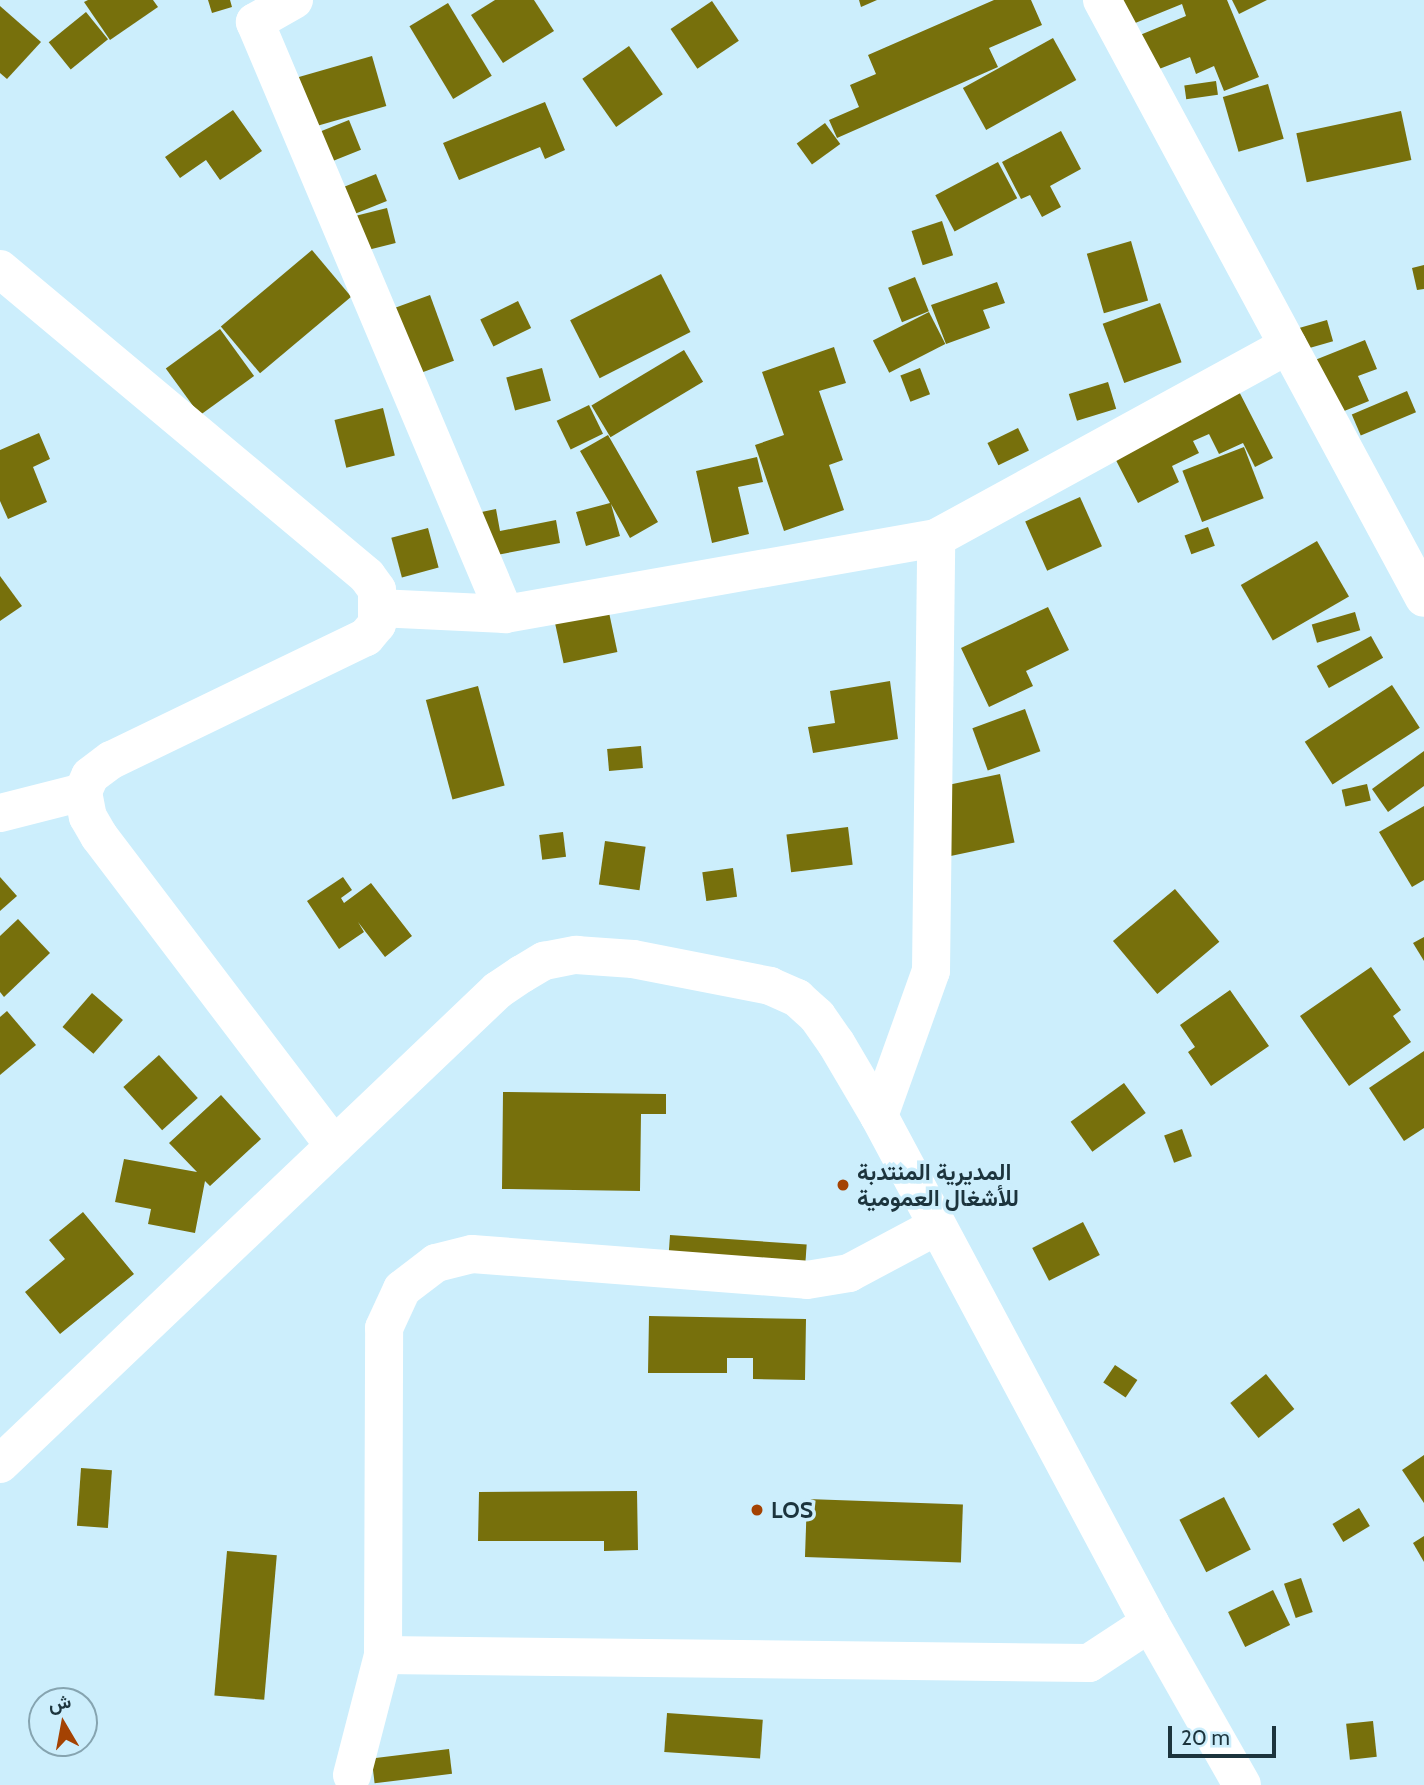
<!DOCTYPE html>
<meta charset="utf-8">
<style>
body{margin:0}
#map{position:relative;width:1424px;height:1785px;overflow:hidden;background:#cceefc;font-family:Cabin,Vazirmatn,sans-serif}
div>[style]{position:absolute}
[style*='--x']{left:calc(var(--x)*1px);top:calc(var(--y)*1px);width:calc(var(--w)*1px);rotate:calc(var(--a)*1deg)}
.building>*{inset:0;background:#77700c;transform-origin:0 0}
.minor>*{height:38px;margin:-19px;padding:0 19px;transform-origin:19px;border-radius:19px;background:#fff}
.dots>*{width:19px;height:19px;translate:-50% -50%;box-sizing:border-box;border:4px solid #cceefc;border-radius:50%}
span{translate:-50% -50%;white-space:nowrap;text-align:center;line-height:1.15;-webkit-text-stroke:7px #cceefc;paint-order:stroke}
.poi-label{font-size:23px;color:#1c343d;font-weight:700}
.left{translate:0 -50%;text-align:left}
.north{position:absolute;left:28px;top:1687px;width:70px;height:70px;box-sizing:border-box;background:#cceefc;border:2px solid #86a4b0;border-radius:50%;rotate:350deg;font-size:19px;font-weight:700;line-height:28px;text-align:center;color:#1c343d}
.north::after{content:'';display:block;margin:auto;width:24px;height:32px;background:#a44202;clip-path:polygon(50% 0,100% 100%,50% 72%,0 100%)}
.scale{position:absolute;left:1168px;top:1726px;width:108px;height:32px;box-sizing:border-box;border:4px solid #1c343d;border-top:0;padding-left:9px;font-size:21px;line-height:24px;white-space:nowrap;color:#1c343d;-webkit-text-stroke:5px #cceefc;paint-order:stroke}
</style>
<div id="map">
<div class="building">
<i style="clip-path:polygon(88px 0,153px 0,158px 7px,110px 40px,84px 2px)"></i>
<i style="clip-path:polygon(208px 0,230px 0,232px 7px,212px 13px)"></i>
<i style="clip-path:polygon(495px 0,534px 0,554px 31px,503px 63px,471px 15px)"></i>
<i style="clip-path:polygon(859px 0,877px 0,861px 7px)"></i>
<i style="clip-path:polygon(994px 0,1031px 0,1042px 25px,989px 48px,998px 67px,837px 138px,829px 120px,859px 107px,850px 85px,876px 74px,868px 55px)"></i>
<i style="clip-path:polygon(1106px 0,1227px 0,1259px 77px,1224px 91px,1214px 66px,1196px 74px,1190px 57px,1154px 71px,1140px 35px,1186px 16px,1182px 4px,1118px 30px)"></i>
<i style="clip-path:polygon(1232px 0,1267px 0,1239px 14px)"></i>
<i style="left:712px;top:1px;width:48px;height:50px;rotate:56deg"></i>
<i style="left:448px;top:3px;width:85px;height:45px;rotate:59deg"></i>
<i style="clip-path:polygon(0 6px,41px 42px,7px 79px,0 73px)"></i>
<i style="left:86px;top:12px;width:35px;height:48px;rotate:51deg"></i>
<i style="left:1053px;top:38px;width:48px;height:103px;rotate:61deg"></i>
<i style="left:629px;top:46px;width:59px;height:57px;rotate:55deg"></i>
<i style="left:372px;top:56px;width:52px;height:86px;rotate:74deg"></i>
<i style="left:1216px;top:81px;width:14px;height:32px;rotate:82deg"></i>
<i style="left:1268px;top:84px;width:57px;height:47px;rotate:74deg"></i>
<i style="clip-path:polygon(545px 102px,565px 150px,545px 159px,540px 147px,459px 180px,443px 143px)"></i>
<i style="clip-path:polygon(233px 110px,262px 151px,220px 180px,206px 160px,180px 178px,165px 157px)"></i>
<i style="left:1401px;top:111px;width:50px;height:107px;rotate:78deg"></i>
<i style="left:349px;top:120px;width:32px;height:37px;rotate:68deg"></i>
<i style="left:825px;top:123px;width:26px;height:35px;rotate:54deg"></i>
<i style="clip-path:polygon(1061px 131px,1081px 169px,1050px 186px,1061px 207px,1042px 217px,1030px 195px,1021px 199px,1002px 162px)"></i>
<i style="left:998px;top:162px;width:41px;height:71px;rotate:62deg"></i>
<i style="left:376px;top:174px;width:29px;height:49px;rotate:68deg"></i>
<i style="left:387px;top:208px;width:36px;height:37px;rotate:76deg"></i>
<i style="left:942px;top:221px;width:36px;height:32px;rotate:72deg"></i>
<i style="left:1131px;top:241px;width:62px;height:46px;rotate:74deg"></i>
<i style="left:312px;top:250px;width:61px;height:119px;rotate:50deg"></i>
<i style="clip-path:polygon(1424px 265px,1424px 289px,1417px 290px,1412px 268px)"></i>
<i style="left:661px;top:274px;width:65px;height:102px;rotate:63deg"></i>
<i style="left:915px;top:277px;width:37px;height:29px;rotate:68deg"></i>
<i style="clip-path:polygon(997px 282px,1005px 303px,983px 310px,990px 328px,946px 344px,931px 305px)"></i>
<i style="left:430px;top:295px;width:70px;height:45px;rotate:70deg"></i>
<i style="left:518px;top:301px;width:30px;height:42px;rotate:64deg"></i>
<i style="left:1160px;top:303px;width:63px;height:61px;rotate:70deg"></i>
<i style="left:929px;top:312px;width:36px;height:63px;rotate:63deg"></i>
<i style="left:1327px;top:320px;width:22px;height:29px;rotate:74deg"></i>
<i style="left:220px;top:329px;width:58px;height:67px;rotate:54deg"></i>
<i style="clip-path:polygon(1365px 340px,1377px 369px,1358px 376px,1369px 401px,1317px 422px,1295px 368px)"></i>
<i style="clip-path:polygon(834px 347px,846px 383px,819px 391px,843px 460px,829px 465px,844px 510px,784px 531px,755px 445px,784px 435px,762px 372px)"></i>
<i style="left:684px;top:350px;width:37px;height:108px;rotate:59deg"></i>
<i style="left:542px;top:368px;width:34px;height:37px;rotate:75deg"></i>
<i style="left:920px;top:368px;width:28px;height:21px;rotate:69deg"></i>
<i style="clip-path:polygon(1229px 372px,1273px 458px,1255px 467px,1243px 443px,1219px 454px,1209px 434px,1193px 441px,1199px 453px,1172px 466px,1179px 482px,1138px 503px,1103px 435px)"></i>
<i style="left:1108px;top:382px;width:28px;height:41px;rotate:73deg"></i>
<i style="left:1407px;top:391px;width:23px;height:60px;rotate:67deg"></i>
<i style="left:589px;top:405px;width:32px;height:36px;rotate:64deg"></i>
<i style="left:383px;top:408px;width:49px;height:50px;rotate:76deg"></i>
<i style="left:1018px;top:428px;width:25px;height:34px;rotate:64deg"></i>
<i style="clip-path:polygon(39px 433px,50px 459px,33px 467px,47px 502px,8px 519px,0 501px,0 450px)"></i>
<i style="clip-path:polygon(608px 435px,658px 522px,630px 538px,611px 504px,620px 536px,586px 546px,576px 512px,610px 503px,580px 451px)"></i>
<i style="left:1244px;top:447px;width:55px;height:66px;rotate:69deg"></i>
<i style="clip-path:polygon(757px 457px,763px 482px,738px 487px,749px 534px,712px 543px,696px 471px)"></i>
<i style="left:1080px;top:497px;width:54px;height:60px;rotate:66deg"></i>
<i style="clip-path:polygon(496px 509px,500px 531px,556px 520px,560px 543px,481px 558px,472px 514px)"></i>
<i style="left:1208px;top:527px;width:20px;height:25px;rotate:70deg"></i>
<i style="left:428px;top:528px;width:41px;height:38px;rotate:75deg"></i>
<i style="left:1317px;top:541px;width:64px;height:88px;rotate:60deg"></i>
<i style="clip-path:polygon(0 576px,22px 606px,0 621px)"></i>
<i style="left:607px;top:603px;width:50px;height:55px;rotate:78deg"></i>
<i style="clip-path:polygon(1048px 607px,1069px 650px,1026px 671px,1033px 686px,989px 707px,961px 648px)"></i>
<i style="left:1355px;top:612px;width:19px;height:45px;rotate:74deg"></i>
<i style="left:1371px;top:636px;width:25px;height:62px;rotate:61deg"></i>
<i style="clip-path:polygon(890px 681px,898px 739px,813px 753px,808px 727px,835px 723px,830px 691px)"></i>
<i style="left:1392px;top:685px;width:51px;height:104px;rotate:57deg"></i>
<i style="left:478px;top:686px;width:103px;height:54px;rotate:75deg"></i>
<i style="left:1025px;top:709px;width:45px;height:56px;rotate:70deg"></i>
<i style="left:641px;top:746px;width:22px;height:34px;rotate:85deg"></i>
<i style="clip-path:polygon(1424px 751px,1424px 786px,1388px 812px,1372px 789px)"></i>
<i style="left:1000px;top:774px;width:70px;height:75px;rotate:78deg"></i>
<i style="left:1367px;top:784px;width:17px;height:26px;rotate:77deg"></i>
<i style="clip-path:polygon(1424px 806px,1424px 880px,1412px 887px,1379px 832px)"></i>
<i style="left:848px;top:827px;width:38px;height:62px;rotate:83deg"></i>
<i style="left:563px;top:832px;width:25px;height:24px;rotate:83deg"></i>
<i style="left:605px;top:841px;width:41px;height:44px;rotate:8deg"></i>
<i style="left:733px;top:868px;width:29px;height:31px;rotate:82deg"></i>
<i style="clip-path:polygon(0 877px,17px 896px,0 911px)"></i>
<i style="clip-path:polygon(343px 877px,352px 890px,341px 898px,344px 903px,371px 883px,412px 936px,385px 957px,358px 922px,364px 932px,339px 949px,307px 901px)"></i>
<i style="left:1175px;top:889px;width:69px;height:81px;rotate:50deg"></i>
<i style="clip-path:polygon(18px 919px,50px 953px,4px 997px,0 992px,0 936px)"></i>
<i style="clip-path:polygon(1424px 937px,1424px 961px,1413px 943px)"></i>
<i style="clip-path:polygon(1371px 967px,1401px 1010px,1393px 1016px,1411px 1042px,1349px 1086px,1300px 1016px)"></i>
<i style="clip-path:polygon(1230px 990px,1269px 1046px,1211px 1086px,1188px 1052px,1195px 1047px,1180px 1025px)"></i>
<i style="left:92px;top:993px;width:41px;height:45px;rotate:41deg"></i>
<i style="clip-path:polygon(7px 1011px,36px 1045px,0 1075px,0 1017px)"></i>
<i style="clip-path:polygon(1424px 1051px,1424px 1128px,1404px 1141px,1369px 1088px)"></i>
<i style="left:159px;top:1055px;width:58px;height:48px;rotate:48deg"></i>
<i style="left:1124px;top:1083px;width:37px;height:66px;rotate:54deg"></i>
<i style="clip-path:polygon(503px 1092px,666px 1094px,666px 1114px,641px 1114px,640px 1191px,502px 1189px)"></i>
<i style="clip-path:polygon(221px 1095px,261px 1139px,210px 1186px,205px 1181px,195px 1233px,148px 1224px,151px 1209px,115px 1202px,124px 1159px,197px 1172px,169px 1143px)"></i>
<i style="left:1182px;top:1129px;width:29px;height:19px;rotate:70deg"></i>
<i style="clip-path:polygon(83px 1212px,134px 1274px,60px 1334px,25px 1292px,65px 1259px,49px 1240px)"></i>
<i style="left:1083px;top:1222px;width:37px;height:57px;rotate:63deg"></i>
<i style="left:670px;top:1235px;width:137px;height:36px;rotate:4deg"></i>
<i style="clip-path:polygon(649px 1316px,806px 1319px,805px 1380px,753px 1379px,753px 1358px,727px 1358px,727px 1373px,648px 1373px)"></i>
<i style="left:1115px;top:1365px;width:27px;height:21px;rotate:34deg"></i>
<i style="left:1266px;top:1374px;width:45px;height:46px;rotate:51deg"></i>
<i style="clip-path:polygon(1424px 1455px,1424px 1503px,1402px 1470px)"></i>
<i style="left:81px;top:1468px;width:31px;height:58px;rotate:4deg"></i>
<i style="clip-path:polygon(637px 1491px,638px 1550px,604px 1551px,604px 1541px,478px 1541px,479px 1492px)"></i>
<i style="left:1224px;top:1497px;width:59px;height:50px;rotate:63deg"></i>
<i style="left:807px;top:1499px;width:156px;height:58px;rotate:2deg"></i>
<i style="left:1359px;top:1508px;width:21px;height:31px;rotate:59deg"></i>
<i style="clip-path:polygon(1424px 1536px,1424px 1562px,1413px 1543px)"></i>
<i style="left:227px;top:1551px;width:50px;height:145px;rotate:5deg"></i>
<i style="left:1301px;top:1578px;width:36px;height:18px;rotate:71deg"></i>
<i style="left:1273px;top:1590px;width:39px;height:50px;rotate:64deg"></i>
<i style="left:667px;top:1713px;width:96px;height:39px;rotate:4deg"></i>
<i style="left:1373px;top:1721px;width:36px;height:27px;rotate:84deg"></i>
<i style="left:449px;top:1749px;width:25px;height:78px;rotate:83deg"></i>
</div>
<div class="minor">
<i style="--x:294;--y:0;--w:45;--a:150.6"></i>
<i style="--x:255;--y:22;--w:643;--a:67.11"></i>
<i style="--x:1102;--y:0;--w:679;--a:61.7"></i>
<i style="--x:0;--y:269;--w:478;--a:39.9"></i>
<i style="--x:367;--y:576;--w:17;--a:54"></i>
<i style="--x:377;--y:590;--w:34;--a:90"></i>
<i style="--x:377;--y:624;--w:17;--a:130"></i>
<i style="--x:366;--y:637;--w:283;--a:154.2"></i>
<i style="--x:111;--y:760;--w:26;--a:143"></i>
<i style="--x:90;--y:776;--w:17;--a:114"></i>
<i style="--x:83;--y:792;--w:25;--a:79"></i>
<i style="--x:88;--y:817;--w:22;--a:60"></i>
<i style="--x:99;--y:836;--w:389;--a:52.8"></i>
<i style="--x:378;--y:608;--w:127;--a:2.7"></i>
<i style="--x:505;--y:614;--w:438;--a:-10"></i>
<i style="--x:936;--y:538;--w:401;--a:-28.7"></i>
<i style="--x:0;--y:813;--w:86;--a:-14.2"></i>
<i style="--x:879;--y:1116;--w:154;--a:-70.3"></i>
<i style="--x:931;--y:971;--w:433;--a:-89.3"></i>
<i style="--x:0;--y:1464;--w:688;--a:-43.59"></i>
<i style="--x:498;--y:990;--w:29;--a:-34"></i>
<i style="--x:522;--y:974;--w:26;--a:-31"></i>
<i style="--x:544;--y:961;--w:33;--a:-11"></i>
<i style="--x:576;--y:955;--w:57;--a:4"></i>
<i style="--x:633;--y:959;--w:140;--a:11.1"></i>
<i style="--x:770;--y:986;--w:30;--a:24"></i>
<i style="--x:797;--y:998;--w:27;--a:42"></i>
<i style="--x:817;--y:1016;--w:33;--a:55"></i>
<i style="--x:836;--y:1043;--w:85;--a:59.5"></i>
<i style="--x:879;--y:1116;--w:575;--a:61.87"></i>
<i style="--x:1150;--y:1623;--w:186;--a:60.4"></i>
<i style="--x:383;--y:1655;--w:706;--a:0.65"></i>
<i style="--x:1089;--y:1663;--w:73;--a:-33.3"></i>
<i style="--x:352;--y:1775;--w:124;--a:-75.5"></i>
<i style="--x:383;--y:1655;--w:327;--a:-89.8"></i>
<i style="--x:384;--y:1328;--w:43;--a:-65.2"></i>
<i style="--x:402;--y:1289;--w:43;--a:-37.4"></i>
<i style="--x:436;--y:1263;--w:37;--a:-14"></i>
<i style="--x:472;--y:1254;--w:336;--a:4.4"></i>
<i style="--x:807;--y:1280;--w:43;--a:-9.5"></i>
<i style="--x:849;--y:1273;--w:100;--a:-28.1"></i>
</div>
<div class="dots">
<i style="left:843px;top:1185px;background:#a44202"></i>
<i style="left:757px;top:1510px;background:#a44202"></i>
</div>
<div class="poi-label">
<span class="left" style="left:857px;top:1185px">المديرية المنتدبة<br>للأشغال العمومية</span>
<span class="left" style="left:771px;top:1510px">LOS</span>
</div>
<div class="north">ش</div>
<div class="scale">20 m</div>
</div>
